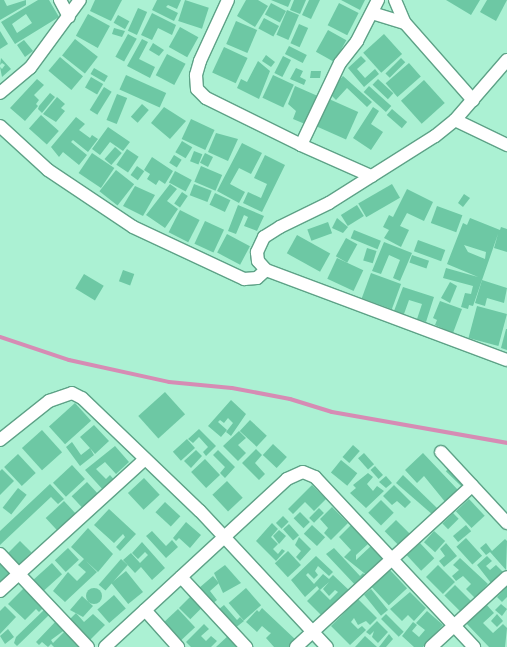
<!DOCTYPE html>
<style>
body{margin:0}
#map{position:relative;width:507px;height:647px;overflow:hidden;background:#abf1d3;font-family:Figtree,sans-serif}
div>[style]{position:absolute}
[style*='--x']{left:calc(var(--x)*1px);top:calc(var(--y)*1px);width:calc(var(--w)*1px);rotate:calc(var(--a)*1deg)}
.stream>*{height:4px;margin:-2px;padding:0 2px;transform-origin:2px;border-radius:2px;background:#d68cb4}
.building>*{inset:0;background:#6dc8a4;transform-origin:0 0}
.round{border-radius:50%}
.roads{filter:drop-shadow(1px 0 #5ea287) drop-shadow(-1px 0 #5ea287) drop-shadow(0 1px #5ea287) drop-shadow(0 -1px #5ea287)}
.street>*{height:12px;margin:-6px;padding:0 6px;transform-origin:6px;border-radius:6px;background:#fff}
span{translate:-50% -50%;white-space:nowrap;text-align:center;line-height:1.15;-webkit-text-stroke:5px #fff;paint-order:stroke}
</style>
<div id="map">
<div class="stream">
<i style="--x:0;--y:337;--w:73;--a:18.4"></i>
<i style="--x:69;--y:360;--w:102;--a:12.4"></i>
<i style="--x:169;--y:382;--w:63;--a:5.4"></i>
<i style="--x:232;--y:388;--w:59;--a:10.7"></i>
<i style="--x:290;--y:399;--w:44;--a:17.2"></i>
<i style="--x:332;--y:412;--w:178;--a:10"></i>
</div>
<div class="building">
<i style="clip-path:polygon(0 0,4px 0,7px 6px,26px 0,26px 5px,0 20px)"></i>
<i style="clip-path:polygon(evenodd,38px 0,49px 0,59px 17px,15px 44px,1px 22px,38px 0,26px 14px,32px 23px,17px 33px,12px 24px,26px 14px)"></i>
<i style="clip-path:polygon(95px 0,122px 0,111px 21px,90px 11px)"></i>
<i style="clip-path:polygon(157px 0,181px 0,177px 9px,168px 5px,166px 7px,178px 13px,174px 21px,152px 10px)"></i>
<i style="left:185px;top:0;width:25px;height:22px;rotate:18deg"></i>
<i style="clip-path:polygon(246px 0,258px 0,268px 6px,255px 27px,237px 16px)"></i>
<i style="clip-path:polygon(271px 0,291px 0,288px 7px)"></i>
<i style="clip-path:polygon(294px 0,306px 0,300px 14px,290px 10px)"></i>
<i style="clip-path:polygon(309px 0,320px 0,311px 19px,302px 15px)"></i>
<i style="clip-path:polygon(341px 0,365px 0,360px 10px)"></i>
<i style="clip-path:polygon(446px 0,480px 0,471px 15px)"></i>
<i style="clip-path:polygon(487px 0,507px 0,496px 21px,480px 12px)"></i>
<i style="left:271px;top:3px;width:17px;height:13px;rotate:28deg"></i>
<i style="left:339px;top:3px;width:22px;height:25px;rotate:27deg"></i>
<i style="left:138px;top:8px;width:10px;height:25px;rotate:24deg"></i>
<i style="left:287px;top:10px;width:13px;height:27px;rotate:23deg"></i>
<i style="clip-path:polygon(152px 13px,176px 25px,172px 35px,158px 28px,152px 40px,141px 35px)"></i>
<i style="left:88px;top:14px;width:25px;height:25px;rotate:29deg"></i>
<i style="left:118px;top:15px;width:13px;height:9px;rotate:29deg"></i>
<i style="left:264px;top:18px;width:17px;height:12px;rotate:28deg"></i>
<i style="left:236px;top:21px;width:23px;height:25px;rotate:23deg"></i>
<i style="left:299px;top:24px;width:10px;height:21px;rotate:24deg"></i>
<i style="left:180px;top:27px;width:21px;height:23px;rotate:29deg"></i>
<i style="clip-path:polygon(114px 28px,125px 31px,122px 37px,112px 34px)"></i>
<i style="left:328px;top:30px;width:21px;height:25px;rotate:29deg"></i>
<i style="clip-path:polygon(0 31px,8px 44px,0 49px)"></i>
<i style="left:128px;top:34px;width:10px;height:26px;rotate:29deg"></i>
<i style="left:384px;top:34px;width:27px;height:28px;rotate:48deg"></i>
<i style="left:75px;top:39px;width:29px;height:21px;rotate:38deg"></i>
<i style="clip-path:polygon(142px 39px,148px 42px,139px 59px,155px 67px,150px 78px,127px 66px)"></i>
<i style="clip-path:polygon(24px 40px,33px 51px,25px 57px,17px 45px)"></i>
<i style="clip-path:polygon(153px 43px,164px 50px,159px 56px,149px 50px)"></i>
<i style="left:289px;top:46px;width:20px;height:9px;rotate:27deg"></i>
<i style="left:224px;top:47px;width:26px;height:28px;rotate:25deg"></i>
<i style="left:167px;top:54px;width:21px;height:24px;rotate:28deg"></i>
<i style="clip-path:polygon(266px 55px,275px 62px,271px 67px,262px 61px)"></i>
<i style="left:283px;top:56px;width:9px;height:19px;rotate:27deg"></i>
<i style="clip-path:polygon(361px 56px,366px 61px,357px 69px,365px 78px,375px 69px,379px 74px,364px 87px,348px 68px)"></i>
<i style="left:60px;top:57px;width:30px;height:18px;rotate:40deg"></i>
<i style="clip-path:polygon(1px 58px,11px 69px,2px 77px,0 67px,2px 69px,5px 65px,2px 63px,0 65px)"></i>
<i style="left:401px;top:58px;width:6px;height:22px;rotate:45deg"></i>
<i style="clip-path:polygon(258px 61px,270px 71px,259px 99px,237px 88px,241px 79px,247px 82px)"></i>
<i style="left:409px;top:63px;width:18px;height:31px;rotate:49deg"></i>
<i style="left:94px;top:68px;width:16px;height:7px;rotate:30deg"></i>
<i style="clip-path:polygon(296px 68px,303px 71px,300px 77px,306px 80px,304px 85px,290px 79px)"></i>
<i style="clip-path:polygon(311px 71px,321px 71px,320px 78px,310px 78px)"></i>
<i style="left:126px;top:75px;width:44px;height:16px;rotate:24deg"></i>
<i style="left:273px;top:75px;width:23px;height:25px;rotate:25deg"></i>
<i style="clip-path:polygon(343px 76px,372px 102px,367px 107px,347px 88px,336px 100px,328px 92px)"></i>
<i style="left:91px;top:77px;width:14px;height:12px;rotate:30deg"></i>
<i style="clip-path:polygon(37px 79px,44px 85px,34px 95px,39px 100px,36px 104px,38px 106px,25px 121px,10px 108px)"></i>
<i style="left:378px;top:79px;width:21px;height:8px;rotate:43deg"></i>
<i style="left:424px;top:80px;width:31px;height:31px;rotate:48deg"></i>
<i style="clip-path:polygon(295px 86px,320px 97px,311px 117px,308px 116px,305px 124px,293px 119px,296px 111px,288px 104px)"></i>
<i style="left:369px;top:86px;width:30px;height:8px;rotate:42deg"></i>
<i style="left:104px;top:87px;width:9px;height:27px;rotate:32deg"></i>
<i style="clip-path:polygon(50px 93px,55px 97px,42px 113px,38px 109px,39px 106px)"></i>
<i style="left:117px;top:94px;width:11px;height:28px;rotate:22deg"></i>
<i style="clip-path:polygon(57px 97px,65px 104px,61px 108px,65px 111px,56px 122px,43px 114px)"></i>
<i style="left:329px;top:99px;width:32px;height:30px;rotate:24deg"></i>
<i style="left:142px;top:104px;width:9px;height:17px;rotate:41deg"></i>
<i style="clip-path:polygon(164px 107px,186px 121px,170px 139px,151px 123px)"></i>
<i style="clip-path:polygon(373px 107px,379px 111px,371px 124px,383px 132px,371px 150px,353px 138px)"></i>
<i style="left:392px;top:109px;width:20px;height:8px;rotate:41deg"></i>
<i style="left:41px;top:115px;width:24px;height:18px;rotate:42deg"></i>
<i style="clip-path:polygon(76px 117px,85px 124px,79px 130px,90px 138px,92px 135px,98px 139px,88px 152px,73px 140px,71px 142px,87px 155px,79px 165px,63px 152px,59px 157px,51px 147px)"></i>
<i style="left:191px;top:119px;width:26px;height:22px;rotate:25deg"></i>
<i style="clip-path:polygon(108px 127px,130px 142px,123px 151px,110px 142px,100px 155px,92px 149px)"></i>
<i style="clip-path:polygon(216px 133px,238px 139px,228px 161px,208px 152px)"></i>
<i style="left:182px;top:141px;width:12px;height:13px;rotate:31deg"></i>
<i style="clip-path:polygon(242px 143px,262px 153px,251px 174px,239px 168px,230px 184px,245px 192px,239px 203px,217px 191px)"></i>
<i style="left:115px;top:147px;width:9px;height:16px;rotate:41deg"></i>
<i style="left:127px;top:149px;width:14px;height:19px;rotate:34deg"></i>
<i style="left:194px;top:151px;width:9px;height:11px;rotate:21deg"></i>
<i style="left:92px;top:153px;width:27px;height:24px;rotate:34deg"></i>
<i style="left:205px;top:153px;width:9px;height:11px;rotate:27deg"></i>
<i style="left:174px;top:155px;width:9px;height:9px;rotate:32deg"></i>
<i style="clip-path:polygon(265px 155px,285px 165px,262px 212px,243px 203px,248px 192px,261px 198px,267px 184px,254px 178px)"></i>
<i style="clip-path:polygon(152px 157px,173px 171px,165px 184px,159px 180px,156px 185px,147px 179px,150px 174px,144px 170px)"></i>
<i style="left:137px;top:166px;width:9px;height:11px;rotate:36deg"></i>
<i style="left:201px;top:166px;width:23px;height:17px;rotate:23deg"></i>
<i style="left:116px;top:170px;width:23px;height:27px;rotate:38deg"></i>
<i style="left:175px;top:171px;width:19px;height:13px;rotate:28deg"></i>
<i style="clip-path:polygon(170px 184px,177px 189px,167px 201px,178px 209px,165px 228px,146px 215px)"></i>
<i style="left:194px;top:184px;width:19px;height:12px;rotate:21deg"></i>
<i style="left:392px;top:184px;width:16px;height:39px;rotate:60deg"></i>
<i style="clip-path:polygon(135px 186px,155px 195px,143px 216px,123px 206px)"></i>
<i style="clip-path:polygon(407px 189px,433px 202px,424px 221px,407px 213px,400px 226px,409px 230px,401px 247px,384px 238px,389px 230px,383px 227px,389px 215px,393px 217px)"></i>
<i style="left:182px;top:192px;width:7px;height:14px;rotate:34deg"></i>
<i style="left:215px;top:193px;width:17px;height:13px;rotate:25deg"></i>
<i style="clip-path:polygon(464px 194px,470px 198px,463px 207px,458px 203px)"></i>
<i style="clip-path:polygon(238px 205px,264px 216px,257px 231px,244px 226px,248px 217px,244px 215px,236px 234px,228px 231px)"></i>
<i style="left:357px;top:205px;width:13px;height:19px;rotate:58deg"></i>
<i style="left:437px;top:206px;width:27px;height:18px;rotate:20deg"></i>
<i style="left:180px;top:210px;width:22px;height:25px;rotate:27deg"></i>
<i style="clip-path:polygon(337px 218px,348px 227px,343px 233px,332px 228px)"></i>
<i style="clip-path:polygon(evenodd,470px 218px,500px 230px,501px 227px,507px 229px,507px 252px,494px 248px,498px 234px,473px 306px,469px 305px,468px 309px,461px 307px,465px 293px,471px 294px,473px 286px,443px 278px,446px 268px,478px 277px,447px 264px,463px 223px,467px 225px,470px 218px,464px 245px,486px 252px,485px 259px,468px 252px,464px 245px)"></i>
<i style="left:205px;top:221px;width:21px;height:25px;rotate:25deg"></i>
<i style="left:328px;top:222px;width:12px;height:22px;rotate:70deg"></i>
<i style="left:354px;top:230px;width:29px;height:9px;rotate:22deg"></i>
<i style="left:227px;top:234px;width:26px;height:21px;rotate:28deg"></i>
<i style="left:297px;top:235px;width:38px;height:21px;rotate:29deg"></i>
<i style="left:346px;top:238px;width:13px;height:21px;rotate:29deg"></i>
<i style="left:418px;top:240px;width:29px;height:12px;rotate:20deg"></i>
<i style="clip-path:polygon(384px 242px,412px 253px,400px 281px,393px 278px,400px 260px,389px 255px,381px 274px,372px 271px)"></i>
<i style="left:367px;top:248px;width:10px;height:13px;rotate:17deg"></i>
<i style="left:412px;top:255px;width:18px;height:8px;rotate:19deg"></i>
<i style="left:337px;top:258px;width:29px;height:23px;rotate:25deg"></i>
<i style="left:123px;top:270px;width:12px;height:12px;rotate:20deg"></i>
<i style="left:371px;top:273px;width:32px;height:27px;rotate:20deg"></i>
<i style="left:84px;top:274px;width:23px;height:17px;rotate:31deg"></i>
<i style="clip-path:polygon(482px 280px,507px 288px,504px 303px,487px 298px,485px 306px,475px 303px)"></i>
<i style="clip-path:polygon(450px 282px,457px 286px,450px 303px,441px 298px)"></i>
<i style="clip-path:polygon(403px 287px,434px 297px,426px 322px,417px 319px,422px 304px,409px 300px,404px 314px,394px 311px)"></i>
<i style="clip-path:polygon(440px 301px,462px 309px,453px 333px,435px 325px,437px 320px,433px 318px)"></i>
<i style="left:477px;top:306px;width:31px;height:33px;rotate:15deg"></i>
<i style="clip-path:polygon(506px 329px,507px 329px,507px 350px,501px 348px)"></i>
<i style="left:165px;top:392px;width:30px;height:36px;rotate:48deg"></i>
<i style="clip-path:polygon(231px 400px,246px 414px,231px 436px,226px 432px,233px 423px,228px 418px,224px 423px,220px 420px,218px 422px,227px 430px,221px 437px,208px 426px)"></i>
<i style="left:75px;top:403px;width:24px;height:35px;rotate:48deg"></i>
<i style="left:250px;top:420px;width:23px;height:15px;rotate:43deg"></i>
<i style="clip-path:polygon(94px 425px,109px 441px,95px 454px,90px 448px,94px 455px,80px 466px,66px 447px,72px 442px,81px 455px,90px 448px,80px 437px)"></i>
<i style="clip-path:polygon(199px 429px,216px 446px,206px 456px,203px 452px,208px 447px,199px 437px,193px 443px,188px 439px)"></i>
<i style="left:42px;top:430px;width:30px;height:27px;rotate:48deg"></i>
<i style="clip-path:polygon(239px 431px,246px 438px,238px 445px,246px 453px,238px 461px,223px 446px)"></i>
<i style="left:187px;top:439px;width:12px;height:19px;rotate:48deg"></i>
<i style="left:273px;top:444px;width:19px;height:15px;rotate:43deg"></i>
<i style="left:353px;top:445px;width:9px;height:16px;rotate:41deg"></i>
<i style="clip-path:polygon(115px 446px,129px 462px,116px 474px,105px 462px,96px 469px,106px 479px,110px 475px,116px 482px,105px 492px,85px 470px)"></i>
<i style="clip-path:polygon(256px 449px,262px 455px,255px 463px,265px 474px,259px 480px,242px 463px)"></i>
<i style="clip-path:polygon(196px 450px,202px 456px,191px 468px,184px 461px)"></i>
<i style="clip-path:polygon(218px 450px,235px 467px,225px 478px,220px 473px,225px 467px,213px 455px)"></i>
<i style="left:364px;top:453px;width:15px;height:8px;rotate:48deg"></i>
<i style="clip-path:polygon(423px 453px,458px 490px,446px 503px,424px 476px,417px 483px,405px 470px)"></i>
<i style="left:18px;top:454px;width:26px;height:19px;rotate:47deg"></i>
<i style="left:205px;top:459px;width:22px;height:19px;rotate:47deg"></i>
<i style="left:341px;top:460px;width:21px;height:16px;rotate:39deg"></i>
<i style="left:72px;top:465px;width:19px;height:26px;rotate:47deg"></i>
<i style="left:375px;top:466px;width:12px;height:6px;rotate:48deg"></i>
<i style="left:450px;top:467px;width:28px;height:6px;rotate:44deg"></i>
<i style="clip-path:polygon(2px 469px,14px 481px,0 495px,0 471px)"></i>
<i style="clip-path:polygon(368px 473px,373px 477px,367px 484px,373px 491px,377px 486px,384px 491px,366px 508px,350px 493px,356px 488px,353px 485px)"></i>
<i style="clip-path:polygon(403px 475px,438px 509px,433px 515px,396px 483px)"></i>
<i style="clip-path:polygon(386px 476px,392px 483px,386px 488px,379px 482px)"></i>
<i style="left:144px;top:478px;width:23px;height:22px;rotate:47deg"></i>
<i style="left:227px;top:481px;width:23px;height:20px;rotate:47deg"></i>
<i style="left:87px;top:482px;width:16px;height:21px;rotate:47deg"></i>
<i style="clip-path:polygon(50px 484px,64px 499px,58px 504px,51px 497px,0 545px,0 531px)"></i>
<i style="clip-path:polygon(312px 485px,326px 499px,314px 511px,305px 502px,293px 514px,288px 509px)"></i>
<i style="clip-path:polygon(394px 485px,411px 502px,405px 508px,397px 501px,392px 505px,383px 496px)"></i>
<i style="left:18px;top:488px;width:11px;height:25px;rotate:38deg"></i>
<i style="left:469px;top:499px;width:23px;height:18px;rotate:47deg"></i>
<i style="left:381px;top:500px;width:18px;height:18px;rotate:45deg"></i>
<i style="left:64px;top:501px;width:18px;height:25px;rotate:47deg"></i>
<i style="left:165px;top:502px;width:21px;height:14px;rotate:43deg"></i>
<i style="clip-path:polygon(332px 507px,348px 523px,331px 540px,324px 533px,328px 528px,320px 519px)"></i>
<i style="left:319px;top:508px;width:7px;height:14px;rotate:45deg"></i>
<i style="clip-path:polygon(109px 509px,136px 534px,120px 551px,116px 547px,125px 537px,123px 534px,114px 543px,94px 525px)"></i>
<i style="left:300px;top:512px;width:14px;height:9px;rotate:45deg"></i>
<i style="left:453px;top:513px;width:8px;height:15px;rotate:45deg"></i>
<i style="left:283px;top:516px;width:8px;height:10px;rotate:45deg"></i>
<i style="left:396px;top:520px;width:21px;height:16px;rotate:45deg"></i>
<i style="clip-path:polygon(186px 522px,201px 535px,190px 548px,179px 538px,176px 541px,173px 538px)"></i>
<i style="clip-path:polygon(272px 523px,278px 529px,271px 537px,278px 544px,273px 549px,278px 554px,282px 549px,285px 551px,276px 561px,256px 541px)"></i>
<i style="left:289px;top:524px;width:15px;height:8px;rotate:48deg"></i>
<i style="left:312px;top:525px;width:18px;height:12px;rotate:43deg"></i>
<i style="clip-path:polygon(351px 525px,368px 544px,356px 555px,356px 560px,371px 546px,385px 561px,369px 577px,344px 557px,351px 550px,339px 537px)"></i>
<i style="left:466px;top:525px;width:8px;height:17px;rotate:50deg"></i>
<i style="clip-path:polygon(88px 528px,113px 554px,98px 572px,86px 561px,97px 572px,65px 602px,53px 591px,68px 572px,77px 581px,86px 572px,78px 565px,84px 559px,71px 547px)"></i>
<i style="clip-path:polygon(279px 530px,286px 536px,279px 544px,273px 536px)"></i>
<i style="clip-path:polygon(152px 531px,166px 546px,172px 540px,178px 547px,166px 558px,146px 536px)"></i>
<i style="left:434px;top:531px;width:15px;height:15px;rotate:42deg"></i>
<i style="clip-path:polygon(299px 537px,311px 549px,300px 561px,296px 557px,301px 551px,295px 545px)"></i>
<i style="left:466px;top:538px;width:24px;height:13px;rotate:48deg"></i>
<i style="clip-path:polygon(505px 539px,507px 541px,506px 570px,490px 552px,486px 555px,480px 548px,486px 543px,492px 551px)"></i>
<i style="left:20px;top:541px;width:16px;height:19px;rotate:45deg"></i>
<i style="clip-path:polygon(142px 542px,165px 568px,152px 580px,141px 567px,135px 573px,123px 560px,131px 553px,140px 563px,148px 555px,145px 552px,138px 559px,132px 553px)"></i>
<i style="left:420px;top:543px;width:21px;height:18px;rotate:47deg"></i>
<i style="clip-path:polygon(446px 543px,457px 556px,444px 567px,439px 561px,445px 556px,440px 549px)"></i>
<i style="left:68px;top:548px;width:16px;height:18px;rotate:47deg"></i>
<i style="clip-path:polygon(334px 548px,360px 576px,363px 573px,367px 578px,358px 588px,326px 554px)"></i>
<i style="left:288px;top:551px;width:19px;height:18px;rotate:47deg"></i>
<i style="clip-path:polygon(316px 556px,333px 572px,329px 576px,318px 566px,315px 571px,318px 575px,314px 579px,308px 573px,306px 575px,314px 584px,323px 574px,329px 579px,333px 575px,351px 592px,324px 618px,307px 601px,319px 589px,330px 600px,338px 592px,335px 590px,329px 596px,323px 589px,329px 582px,320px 590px,317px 586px,305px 597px,291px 580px)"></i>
<i style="clip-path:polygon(487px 556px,492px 561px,486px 566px,490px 570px,496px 565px,503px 572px,491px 583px,477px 565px)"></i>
<i style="clip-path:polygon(0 558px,12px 571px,0 582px)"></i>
<i style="clip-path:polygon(460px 558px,488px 584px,475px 598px,466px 589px,471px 584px,463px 576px,456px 581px,452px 576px,459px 570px,453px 565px)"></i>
<i style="left:121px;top:559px;width:9px;height:34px;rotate:41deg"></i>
<i style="left:52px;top:563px;width:15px;height:28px;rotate:48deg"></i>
<i style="clip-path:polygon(225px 565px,241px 583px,223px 593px,214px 573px)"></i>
<i style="left:438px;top:565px;width:24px;height:17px;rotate:45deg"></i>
<i style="left:390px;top:570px;width:25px;height:25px;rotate:47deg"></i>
<i style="left:126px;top:571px;width:27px;height:19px;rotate:51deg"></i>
<i style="clip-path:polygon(213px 576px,219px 583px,210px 591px,217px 600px,212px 604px,199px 588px)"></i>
<i style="left:455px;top:585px;width:23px;height:15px;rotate:45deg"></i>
<i style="clip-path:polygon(507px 586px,507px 597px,502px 602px,497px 597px)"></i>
<i style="clip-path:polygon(25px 587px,45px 606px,39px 612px,36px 609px,25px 620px,8px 604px)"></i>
<i style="left:246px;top:588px;width:23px;height:23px;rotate:49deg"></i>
<i class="round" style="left:86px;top:588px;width:16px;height:16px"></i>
<i style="left:371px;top:589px;width:27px;height:9px;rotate:51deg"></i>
<i style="clip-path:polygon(410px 592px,426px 608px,414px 621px,408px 615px,402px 621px,390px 609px)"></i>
<i style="left:114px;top:595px;width:18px;height:22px;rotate:49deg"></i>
<i style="clip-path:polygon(82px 596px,93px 606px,83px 617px,70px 610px)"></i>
<i style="left:191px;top:596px;width:16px;height:17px;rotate:45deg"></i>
<i style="clip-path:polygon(358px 599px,377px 618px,370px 625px,366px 621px,358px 625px,354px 618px,351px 622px,358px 629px,362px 626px,366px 630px,350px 645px,331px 626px)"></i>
<i style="clip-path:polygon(485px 603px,494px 613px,483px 623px,493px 633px,503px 624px,507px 628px,505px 647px,489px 647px,465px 622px)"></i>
<i style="clip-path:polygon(501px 604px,507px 609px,502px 616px,495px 610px)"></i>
<i style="clip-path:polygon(224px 605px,237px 620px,240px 617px,244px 621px,234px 629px,218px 610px)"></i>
<i style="clip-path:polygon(5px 606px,16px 617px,0 634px,0 611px)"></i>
<i style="clip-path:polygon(262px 608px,297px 641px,290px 647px,274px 647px,266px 638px,271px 633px,269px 632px,262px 626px,257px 632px,246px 622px,257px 610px,259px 612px)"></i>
<i style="clip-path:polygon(45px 609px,50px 614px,17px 646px,14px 643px,16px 637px)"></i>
<i style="left:178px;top:609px;width:25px;height:19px;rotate:47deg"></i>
<i style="clip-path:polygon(427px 611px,443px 625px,423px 647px,414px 647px,402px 636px,413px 622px,417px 625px,412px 631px,419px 637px,425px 630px,416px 623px)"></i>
<i style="clip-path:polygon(76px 613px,84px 622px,93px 614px,105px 625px,88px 642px,70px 619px)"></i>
<i style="left:386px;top:614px;width:25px;height:7px;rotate:45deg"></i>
<i style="clip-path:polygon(497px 614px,503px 621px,497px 627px,491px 621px)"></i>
<i style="clip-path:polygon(57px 620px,66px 629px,51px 640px,53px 643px,66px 630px,82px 647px,54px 647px,51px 644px,48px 647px,42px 642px,39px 645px,36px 642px)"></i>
<i style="clip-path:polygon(377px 621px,388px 632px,378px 643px,372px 637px,374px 631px,370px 635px,366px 632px)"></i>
<i style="clip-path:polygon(204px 624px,209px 629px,201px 636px,206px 641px,211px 636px,217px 641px,211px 647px,191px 647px,186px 642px)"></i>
<i style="clip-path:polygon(8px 629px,14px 637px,5px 644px,0 636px)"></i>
<i style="clip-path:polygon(389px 634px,393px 639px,386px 647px,379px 647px)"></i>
<i style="clip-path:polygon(229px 635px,240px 647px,216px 647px)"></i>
<i style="clip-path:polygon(365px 636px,377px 647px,355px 647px)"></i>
</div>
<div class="roads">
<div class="street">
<i style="--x:60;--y:0;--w:19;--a:62"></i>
<i style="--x:228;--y:0;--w:67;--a:114.7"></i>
<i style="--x:200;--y:61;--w:15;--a:106"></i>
<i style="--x:196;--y:75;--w:14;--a:86"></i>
<i style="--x:197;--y:89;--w:13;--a:45"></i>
<i style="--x:206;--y:98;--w:106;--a:26.3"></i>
<i style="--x:301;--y:145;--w:77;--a:23.9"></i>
<i style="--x:395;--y:0;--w:25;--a:67"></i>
<i style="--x:405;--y:23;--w:103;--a:48.6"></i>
<i style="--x:372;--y:13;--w:34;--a:17"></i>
<i style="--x:507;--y:60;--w:79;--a:130.9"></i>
<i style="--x:455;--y:120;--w:26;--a:141"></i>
<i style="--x:435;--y:136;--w:125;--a:147.7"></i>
<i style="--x:329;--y:203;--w:55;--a:153.9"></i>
<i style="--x:280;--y:227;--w:19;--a:148"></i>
<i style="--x:264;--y:237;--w:17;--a:115"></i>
<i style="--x:257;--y:252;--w:9;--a:84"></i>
<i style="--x:258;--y:261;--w:12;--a:48"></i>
<i style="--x:266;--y:270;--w:257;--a:20.5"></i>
<i style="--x:0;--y:93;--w:39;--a:-40"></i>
<i style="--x:30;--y:68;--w:84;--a:-53.7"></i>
<i style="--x:455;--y:120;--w:58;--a:25.7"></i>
<i style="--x:0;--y:126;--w:65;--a:42.5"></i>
<i style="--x:48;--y:170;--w:102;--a:33.8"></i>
<i style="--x:133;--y:227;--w:123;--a:25.1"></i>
<i style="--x:244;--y:279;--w:13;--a:-4"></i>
<i style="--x:257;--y:278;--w:12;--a:-42"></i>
<i style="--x:301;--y:145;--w:91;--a:-64.6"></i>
<i style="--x:340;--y:63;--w:28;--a:-52"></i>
<i style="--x:357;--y:41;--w:46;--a:-62.9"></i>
<i style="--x:0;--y:440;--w:63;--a:-38.5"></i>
<i style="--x:49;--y:401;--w:24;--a:-19"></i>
<i style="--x:72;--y:393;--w:11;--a:27"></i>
<i style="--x:82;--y:398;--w:163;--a:43.8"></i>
<i style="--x:200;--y:511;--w:186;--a:47"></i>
<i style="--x:441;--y:452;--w:97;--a:47.1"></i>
<i style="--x:0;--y:554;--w:128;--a:46.6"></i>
<i style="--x:181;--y:577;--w:96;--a:47.1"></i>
<i style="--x:0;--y:591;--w:196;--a:-42.3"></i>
<i style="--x:145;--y:610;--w:50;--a:48.3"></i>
<i style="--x:105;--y:647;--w:248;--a:-42.7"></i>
<i style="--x:287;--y:479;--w:17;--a:-24"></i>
<i style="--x:303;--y:472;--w:13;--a:23"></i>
<i style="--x:315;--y:477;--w:233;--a:46.9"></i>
<i style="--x:296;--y:647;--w:239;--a:-42.5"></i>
<i style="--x:431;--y:647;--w:103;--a:-42.6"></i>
</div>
</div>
</div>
